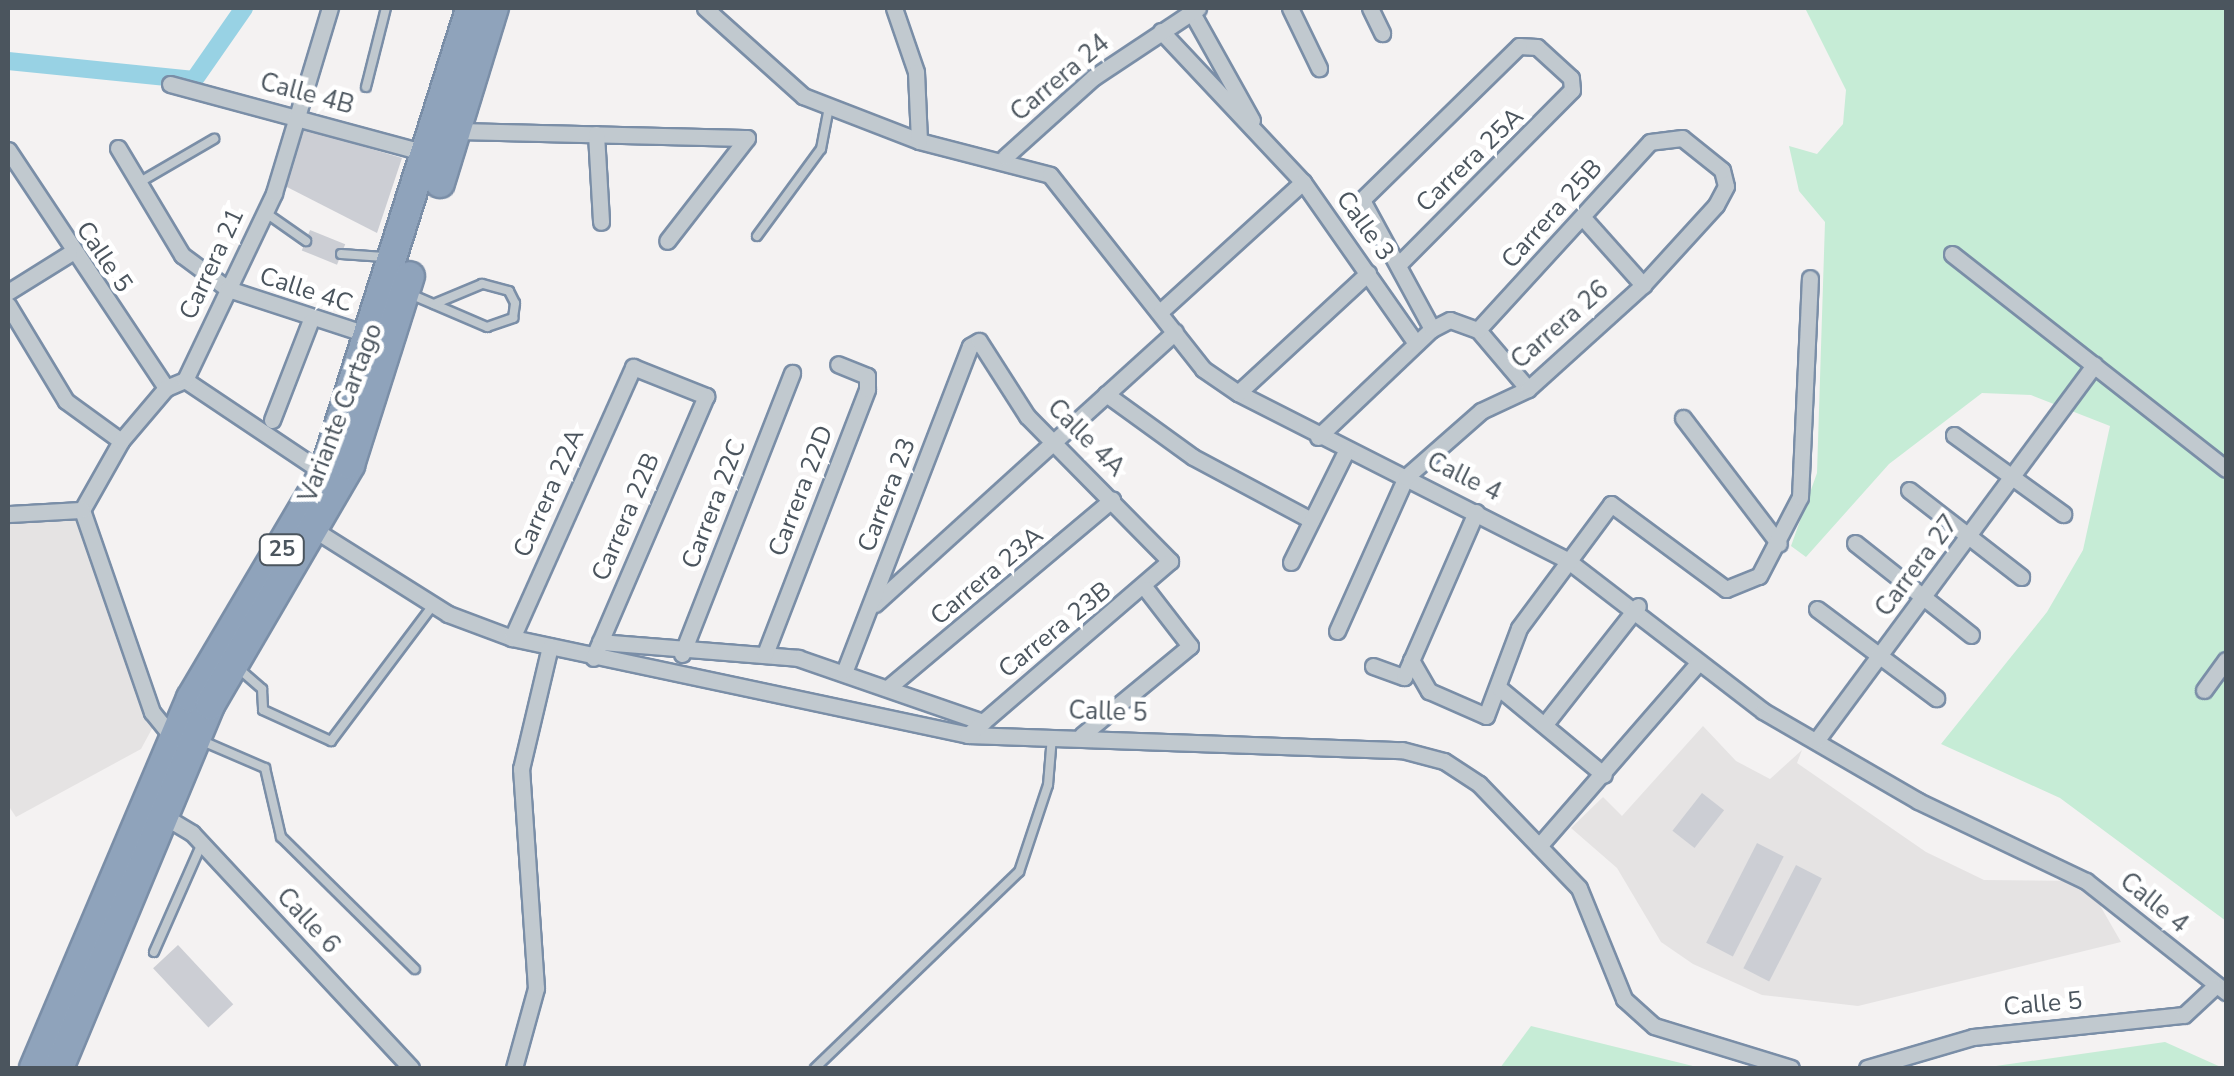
<!DOCTYPE html>
<style>
body{margin:0}
#map{position:relative;width:2234px;height:1076px;overflow:hidden;background:#f4f2f2;font-family:"Nunito Sans",sans-serif}
div>[style]{position:absolute}
[style*='--x']{left:calc(var(--x)*1px);top:calc(var(--y)*1px);width:calc(var(--w)*1px);rotate:calc(var(--a)*1deg)}
.education>*{inset:0;background:#e5e3e3}
.green>*{inset:0;background:#c6ecd6}
.canal>*{height:18px;margin:-9px;padding:0 9px;transform-origin:9px;border-radius:9px;background:#98d2e4}
.building>*{inset:0;background:#ccced4;transform-origin:0 0}
.roads{filter:drop-shadow(2px 0 #7a8ea7) drop-shadow(-2px 0 #7a8ea7) drop-shadow(0 2px #7a8ea7) drop-shadow(0 -2px #7a8ea7)}
.lane>*{height:8px;margin:-4px;padding:0 4px;transform-origin:4px;border-radius:4px;background:#c1c9cf}
.street>*{height:15px;margin:-7.5px;padding:0 7.5px;transform-origin:7.5px;border-radius:7.5px;background:#c1c9cf}
.highway>*{height:28px;margin:-14px;padding:0 14px;transform-origin:14px;border-radius:14px;background:#8fa3bb}
span{translate:-50% -50%;white-space:nowrap;text-align:center;line-height:1.15;-webkit-text-stroke:9px #fff;paint-order:stroke}
.shield-label span{padding:2px 8px;background:#fff;border:2px solid;border-radius:8px;-webkit-text-stroke-width:0}
.shield-label{font-size:22px;color:#4b555e;font-weight:700}
.street-label{font-size:25px;color:#4b555e}
.frame{position:absolute;inset:0;border:10px solid #4b555e;pointer-events:none}
</style>
<div id="map">
<div class="education">
<i style="clip-path:polygon(82px 510px,154px 725px,141px 749px,16px 817px,8px 805px,8px 512px)"></i>
<i style="clip-path:polygon(1703px 726px,1736px 761px,1770px 779px,1802px 750px,1797px 763px,1926px 852px,1984px 880px,2086px 881px,2121px 942px,1858px 1006px,1762px 995px,1693px 964px,1661px 942px,1617px 868px,1571px 828px,1603px 797px,1622px 816px)"></i>
</div>
<div class="green">
<i style="clip-path:polygon(1805px 8px,2226px 8px,2226px 921px,2060px 798px,1941px 744px,2047px 612px,2083px 550px,2110px 426px,2031px 395px,1982px 393px,1889px 464px,1806px 557px,1791px 546px,1817px 473px,1825px 222px,1799px 191px,1789px 146px,1817px 154px,1843px 124px,1846px 90px)"></i>
<i style="clip-path:polygon(1531px 1026px,1701px 1068px,1500px 1068px)"></i>
<i style="clip-path:polygon(2165px 1042px,2223px 1068px,1982px 1068px)"></i>
</div>
<div class="canal">
<i style="--x:8;--y:61;--w:187;--a:5.8"></i>
<i style="--x:194;--y:80;--w:88;--a:-55.2"></i>
</div>
<div class="building">
<i style="clip-path:polygon(300px 128px,402px 158px,377px 233px,285px 186px)"></i>
<i style="left:310px;top:230px;width:38px;height:22px;rotate:22deg"></i>
<i style="left:1702px;top:793px;width:28px;height:48px;rotate:38deg"></i>
<i style="left:1757px;top:843px;width:30px;height:112px;rotate:27deg"></i>
<i style="left:1796px;top:865px;width:29px;height:116px;rotate:27deg"></i>
<i style="left:178px;top:945px;width:81px;height:34px;rotate:47deg"></i>
</div>
<div class="roads">
<div class="lane">
<i style="--x:366;--y:87;--w:81;--a:-75.8"></i>
<i style="--x:140;--y:182;--w:86;--a:-30.2"></i>
<i style="--x:266;--y:213;--w:49;--a:35"></i>
<i style="--x:757;--y:236;--w:108;--a:-53.7"></i>
<i style="--x:821;--y:149;--w:43;--a:-79.2"></i>
<i style="--x:341;--y:254;--w:43;--a:4"></i>
<i style="--x:410;--y:294;--w:84;--a:23.2"></i>
<i style="--x:487;--y:327;--w:28;--a:-19"></i>
<i style="--x:513;--y:318;--w:15;--a:-82"></i>
<i style="--x:515;--y:303;--w:13;--a:-117"></i>
<i style="--x:509;--y:291;--w:28;--a:-165"></i>
<i style="--x:482;--y:284;--w:52;--a:157.4"></i>
<i style="--x:238;--y:668;--w:32;--a:41"></i>
<i style="--x:262;--y:689;--w:21;--a:87"></i>
<i style="--x:263;--y:710;--w:75;--a:24.5"></i>
<i style="--x:331;--y:741;--w:170;--a:-53.1"></i>
<i style="--x:200;--y:740;--w:71;--a:23.3"></i>
<i style="--x:265;--y:768;--w:71;--a:76.9"></i>
<i style="--x:281;--y:837;--w:188;--a:44.6"></i>
<i style="--x:154;--y:952;--w:119;--a:-66.2"></i>
<i style="--x:815;--y:1068;--w:283;--a:-43.9"></i>
<i style="--x:1019;--y:872;--w:92;--a:-71.6"></i>
<i style="--x:1048;--y:785;--w:49;--a:-85.3"></i>
</div>
<div class="street">
<i style="--x:705;--y:8;--w:132;--a:41.9"></i>
<i style="--x:803;--y:96;--w:124;--a:21.2"></i>
<i style="--x:919;--y:141;--w:135;--a:14.5"></i>
<i style="--x:1050;--y:175;--w:247;--a:51.7"></i>
<i style="--x:1203;--y:369;--w:42;--a:34.4"></i>
<i style="--x:1238;--y:393;--w:369;--a:26.9"></i>
<i style="--x:1567;--y:560;--w:247;--a:37.6"></i>
<i style="--x:1763;--y:711;--w:179;--a:30.1"></i>
<i style="--x:1918;--y:801;--w:186;--a:25.5"></i>
<i style="--x:2086;--y:881;--w:179;--a:38.4"></i>
<i style="--x:894;--y:8;--w:68;--a:71"></i>
<i style="--x:916;--y:72;--w:69;--a:87.5"></i>
<i style="--x:1290;--y:8;--w:67;--a:64.2"></i>
<i style="--x:1370;--y:8;--w:28;--a:64"></i>
<i style="--x:1191;--y:11;--w:125;--a:60.8"></i>
<i style="--x:1161;--y:31;--w:207;--a:46.8"></i>
<i style="--x:1303;--y:182;--w:195;--a:55"></i>
<i style="--x:170;--y:84;--w:268;--a:15.1"></i>
<i style="--x:456;--y:131;--w:291;--a:1.4"></i>
<i style="--x:747;--y:138;--w:130;--a:127.8"></i>
<i style="--x:596;--y:134;--w:88;--a:86.7"></i>
<i style="--x:118;--y:148;--w:125;--a:59.1"></i>
<i style="--x:182;--y:255;--w:57;--a:36.5"></i>
<i style="--x:228;--y:289;--w:151;--a:18.1"></i>
<i style="--x:8;--y:150;--w:286;--a:56.4"></i>
<i style="--x:1005;--y:157;--w:120;--a:-42"></i>
<i style="--x:1094;--y:77;--w:125;--a:-33.6"></i>
<i style="--x:1586;--y:221;--w:86;--a:48.3"></i>
<i style="--x:1952;--y:254;--w:348;--a:38.1"></i>
<i style="--x:1400;--y:263;--w:244;--a:-45.2"></i>
<i style="--x:1572;--y:90;--w:12;--a:-95"></i>
<i style="--x:1571;--y:78;--w:46;--a:-137.6"></i>
<i style="--x:1537;--y:47;--w:18;--a:-177"></i>
<i style="--x:1519;--y:46;--w:220;--a:135.6"></i>
<i style="--x:1362;--y:200;--w:147;--a:61.5"></i>
<i style="--x:8;--y:292;--w:72;--a:-31.9"></i>
<i style="--x:8;--y:305;--w:112;--a:58.9"></i>
<i style="--x:66;--y:401;--w:68;--a:36"></i>
<i style="--x:1161;--y:311;--w:192;--a:-42.3"></i>
<i style="--x:1478;--y:330;--w:77;--a:49.7"></i>
<i style="--x:185;--y:380;--w:167;--a:33.8"></i>
<i style="--x:1238;--y:393;--w:177;--a:-42.7"></i>
<i style="--x:1106;--y:394;--w:107;--a:35.9"></i>
<i style="--x:1193;--y:457;--w:134;--a:28.1"></i>
<i style="--x:1683;--y:418;--w:158;--a:52.7"></i>
<i style="--x:272;--y:420;--w:105;--a:-68.8"></i>
<i style="--x:1954;--y:435;--w:135;--a:35.9"></i>
<i style="--x:1318;--y:437;--w:157;--a:-43.5"></i>
<i style="--x:1432;--y:329;--w:20;--a:-27"></i>
<i style="--x:1450;--y:320;--w:30;--a:20"></i>
<i style="--x:1909;--y:490;--w:142;--a:37.8"></i>
<i style="--x:82;--y:510;--w:79;--a:-60.5"></i>
<i style="--x:121;--y:441;--w:70;--a:-49.7"></i>
<i style="--x:166;--y:388;--w:21;--a:-23"></i>
<i style="--x:185;--y:380;--w:207;--a:-64.5"></i>
<i style="--x:274;--y:193;--w:193;--a:-73.2"></i>
<i style="--x:82;--y:510;--w:214;--a:70.9"></i>
<i style="--x:152;--y:712;--w:35;--a:51"></i>
<i style="--x:8;--y:514;--w:74;--a:-3.1"></i>
<i style="--x:318;--y:532;--w:154;--a:32.2"></i>
<i style="--x:448;--y:614;--w:68;--a:20.6"></i>
<i style="--x:512;--y:638;--w:466;--a:12"></i>
<i style="--x:968;--y:735;--w:434;--a:2"></i>
<i style="--x:1402;--y:750;--w:43;--a:14.7"></i>
<i style="--x:1444;--y:761;--w:42;--a:33.3"></i>
<i style="--x:1479;--y:784;--w:144;--a:46.1"></i>
<i style="--x:1579;--y:888;--w:120;--a:67.9"></i>
<i style="--x:1624;--y:999;--w:40;--a:42"></i>
<i style="--x:1654;--y:1026;--w:143;--a:17"></i>
<i style="--x:1855;--y:543;--w:148;--a:38.4"></i>
<i style="--x:1291;--y:562;--w:126;--a:-63.6"></i>
<i style="--x:875;--y:604;--w:405;--a:-42.2"></i>
<i style="--x:1817;--y:609;--w:149;--a:36.8"></i>
<i style="--x:1337;--y:631;--w:169;--a:-65.9"></i>
<i style="--x:1406;--y:477;--w:100;--a:-41.3"></i>
<i style="--x:1481;--y:411;--w:52;--a:-25.1"></i>
<i style="--x:1528;--y:389;--w:155;--a:-42.1"></i>
<i style="--x:1643;--y:285;--w:108;--a:-47.6"></i>
<i style="--x:1716;--y:205;--w:21;--a:-62"></i>
<i style="--x:1726;--y:186;--w:16;--a:-104"></i>
<i style="--x:1722;--y:170;--w:51;--a:-141.3"></i>
<i style="--x:1682;--y:138;--w:32;--a:173"></i>
<i style="--x:1650;--y:142;--w:255;--a:132.5"></i>
<i style="--x:512;--y:638;--w:297;--a:-65.9"></i>
<i style="--x:633;--y:367;--w:79;--a:21.7"></i>
<i style="--x:706;--y:396;--w:285;--a:113.3"></i>
<i style="--x:600;--y:642;--w:199;--a:4.6"></i>
<i style="--x:798;--y:658;--w:196;--a:19.1"></i>
<i style="--x:682;--y:654;--w:302;--a:-68.6"></i>
<i style="--x:765;--y:654;--w:284;--a:-68.9"></i>
<i style="--x:867;--y:389;--w:13;--a:-90"></i>
<i style="--x:867;--y:376;--w:31;--a:-158"></i>
<i style="--x:1411;--y:660;--w:36;--a:60"></i>
<i style="--x:1429;--y:691;--w:62;--a:23.7"></i>
<i style="--x:1486;--y:716;--w:94;--a:-69.4"></i>
<i style="--x:1519;--y:628;--w:154;--a:-53.4"></i>
<i style="--x:1611;--y:504;--w:143;--a:36.5"></i>
<i style="--x:1726;--y:589;--w:35;--a:-22"></i>
<i style="--x:1759;--y:576;--w:89;--a:-62.6"></i>
<i style="--x:1800;--y:497;--w:219;--a:-87.4"></i>
<i style="--x:1373;--y:666;--w:33;--a:20"></i>
<i style="--x:1404;--y:677;--w:180;--a:-66.4"></i>
<i style="--x:845;--y:670;--w:347;--a:-68.9"></i>
<i style="--x:970;--y:346;--w:10;--a:-29"></i>
<i style="--x:979;--y:341;--w:89;--a:57.4"></i>
<i style="--x:1027;--y:416;--w:204;--a:45.4"></i>
<i style="--x:1170;--y:561;--w:267;--a:139.3"></i>
<i style="--x:890;--y:686;--w:290;--a:-40"></i>
<i style="--x:1499;--y:688;--w:136;--a:39.6"></i>
<i style="--x:2204;--y:690;--w:37;--a:-54"></i>
<i style="--x:1545;--y:724;--w:150;--a:-51.8"></i>
<i style="--x:1082;--y:735;--w:140;--a:-39.5"></i>
<i style="--x:1190;--y:646;--w:72;--a:-127.7"></i>
<i style="--x:1816;--y:741;--w:468;--a:-53.5"></i>
<i style="--x:162;--y:815;--w:35;--a:31"></i>
<i style="--x:192;--y:833;--w:321;--a:47"></i>
<i style="--x:1539;--y:846;--w:242;--a:-49"></i>
<i style="--x:514;--y:1068;--w:83;--a:-74.6"></i>
<i style="--x:536;--y:988;--w:220;--a:-93.9"></i>
<i style="--x:521;--y:769;--w:126;--a:-76.7"></i>
<i style="--x:1867;--y:1068;--w:110;--a:-16.3"></i>
<i style="--x:1973;--y:1037;--w:212;--a:-6"></i>
<i style="--x:2184;--y:1015;--w:42;--a:-43.1"></i>
</div>
<div class="highway">
<i style="--x:440;--y:183;--w:183;--a:-72.9"></i>
<i style="--x:34;--y:1068;--w:402;--a:-67"></i>
<i style="--x:191;--y:698;--w:261;--a:-59.4"></i>
<i style="--x:324;--y:473;--w:488;--a:-72.5"></i>
<i style="--x:59;--y:1068;--w:393;--a:-67.4"></i>
<i style="--x:210;--y:705;--w:278;--a:-59.7"></i>
<i style="--x:350;--y:465;--w:198;--a:-72.4"></i>
</div>
</div>
<div class="shield-label">
<span style="left:282px;top:550px">25</span>
</div>
<div class="street-label">
<span style="left:1060px;top:78px;rotate:-40deg">Carrera 24</span>
<span style="left:307px;top:94px;rotate:15deg">Calle 4B</span>
<span style="left:1470px;top:160px;rotate:-44deg">Carrera 25A</span>
<span style="left:1552px;top:214px;rotate:-48deg">Carrera 25B</span>
<span style="left:1365px;top:226px;rotate:54deg">Calle 3</span>
<span style="left:104px;top:257px;rotate:56deg">Calle 5</span>
<span style="left:212px;top:264px;rotate:-65deg">Carrera 21</span>
<span style="left:306px;top:290px;rotate:18deg">Calle 4C</span>
<span style="left:1560px;top:325px;rotate:-41deg">Carrera 26</span>
<span style="left:341px;top:413px;rotate:-69deg">Variante Cartago</span>
<span style="left:1086px;top:438px;rotate:45deg">Calle 4A</span>
<span style="left:1464px;top:477px;rotate:26deg">Calle 4</span>
<span style="left:801px;top:491px;rotate:-69deg">Carrera 22D</span>
<span style="left:549px;top:493px;rotate:-66deg">Carrera 22A</span>
<span style="left:887px;top:495px;rotate:-69deg">Carrera 23</span>
<span style="left:714px;top:504px;rotate:-69deg">Carrera 22C</span>
<span style="left:626px;top:517px;rotate:-67deg">Carrera 22B</span>
<span style="left:1917px;top:566px;rotate:-53deg">Carrera 27</span>
<span style="left:987px;top:576px;rotate:-40deg">Carrera 23A</span>
<span style="left:1055px;top:630px;rotate:-39deg">Carrera 23B</span>
<span style="left:1108px;top:712px;rotate:2deg">Calle 5</span>
<span style="left:2154px;top:903px;rotate:39deg">Calle 4</span>
<span style="left:308px;top:921px;rotate:47deg">Calle 6</span>
<span style="left:2043px;top:1004px;rotate:-5deg">Calle 5</span>
</div>
<div class="frame"></div>
</div>
